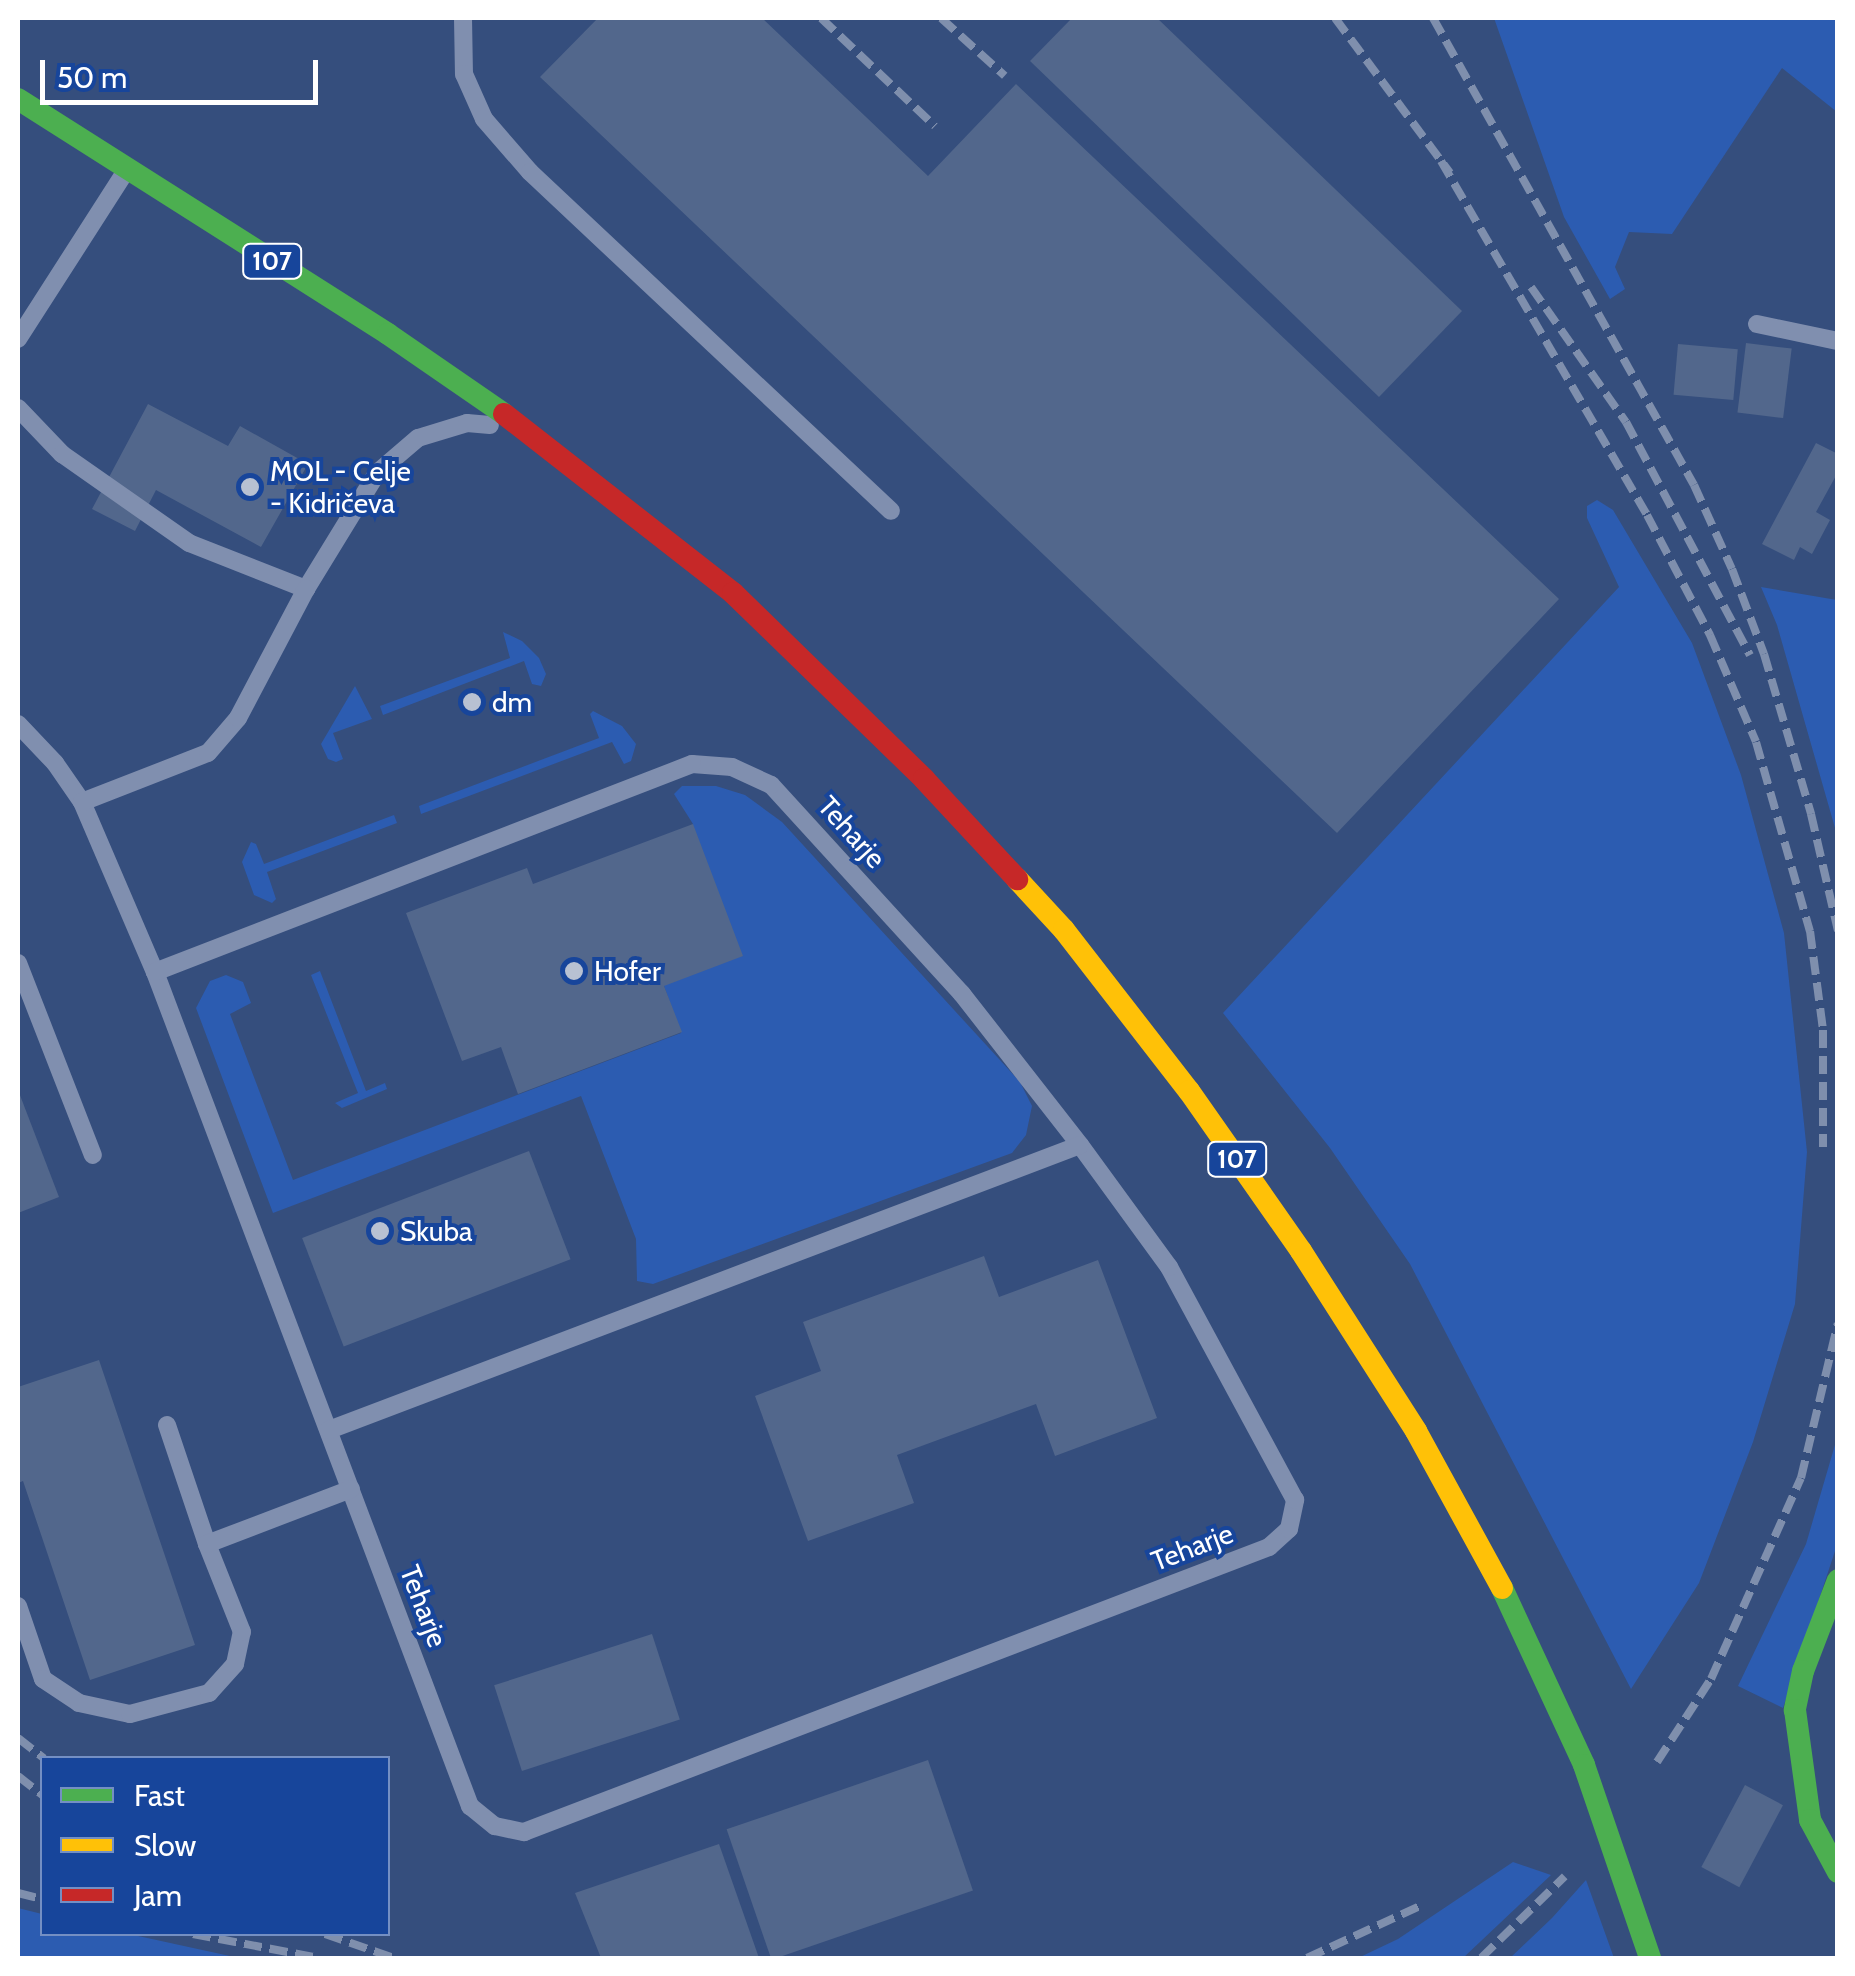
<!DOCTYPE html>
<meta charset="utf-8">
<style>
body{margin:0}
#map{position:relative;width:1855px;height:1976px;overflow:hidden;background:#354e7d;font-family:Cabin,sans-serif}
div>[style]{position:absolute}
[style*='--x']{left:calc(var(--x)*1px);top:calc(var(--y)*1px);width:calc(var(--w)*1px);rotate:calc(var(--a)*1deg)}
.green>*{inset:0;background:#2c5cb1}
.building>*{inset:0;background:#52678c;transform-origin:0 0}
.lane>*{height:18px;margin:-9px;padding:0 9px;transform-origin:9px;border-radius:9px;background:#808faf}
.fast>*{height:22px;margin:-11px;padding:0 11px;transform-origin:11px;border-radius:11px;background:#4caf50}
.slow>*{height:22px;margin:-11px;padding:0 11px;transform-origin:11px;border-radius:11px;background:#ffc107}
.jam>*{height:22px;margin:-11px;padding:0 11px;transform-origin:11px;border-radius:11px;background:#c62828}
.rail>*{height:8px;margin-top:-4px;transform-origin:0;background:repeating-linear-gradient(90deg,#7f8fad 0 18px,transparent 0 26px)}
.dots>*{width:28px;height:28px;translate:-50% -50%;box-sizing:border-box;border:5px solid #17459b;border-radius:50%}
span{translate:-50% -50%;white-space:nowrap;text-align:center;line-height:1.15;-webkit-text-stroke:8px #17459b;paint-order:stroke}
.shield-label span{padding:2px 8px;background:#17459b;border:2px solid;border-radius:8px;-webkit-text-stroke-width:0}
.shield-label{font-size:25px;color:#fff;font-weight:700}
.poi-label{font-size:28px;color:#fff}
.left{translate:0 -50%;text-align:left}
.street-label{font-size:28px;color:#fff}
.frame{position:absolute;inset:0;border:20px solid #fff;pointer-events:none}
.legend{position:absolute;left:40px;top:1756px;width:350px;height:180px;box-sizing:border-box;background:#17459b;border:2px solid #748fc3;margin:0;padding:12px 18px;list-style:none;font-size:30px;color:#fff}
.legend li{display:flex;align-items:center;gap:20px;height:50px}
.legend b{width:50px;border:2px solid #748fc3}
.scale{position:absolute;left:40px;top:60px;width:278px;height:45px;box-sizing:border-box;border:5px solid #fff;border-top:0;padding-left:12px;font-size:30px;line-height:35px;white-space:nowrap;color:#fff;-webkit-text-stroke:8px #17459b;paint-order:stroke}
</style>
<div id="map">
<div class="green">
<i style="clip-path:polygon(1494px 18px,1837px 18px,1837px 112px,1782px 68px,1672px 234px,1629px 232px,1615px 267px,1625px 289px,1610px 299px,1564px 217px)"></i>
<i style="clip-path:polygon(1597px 500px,1613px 510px,1692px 643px,1741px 775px,1784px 933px,1807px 1152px,1795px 1304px,1753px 1442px,1699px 1583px,1631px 1689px,1410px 1264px,1330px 1148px,1223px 1013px,1619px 587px,1587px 518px,1587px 506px)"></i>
<i style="clip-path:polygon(1761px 587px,1837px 600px,1837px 835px,1777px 625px)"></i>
<i style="clip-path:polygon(503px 632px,522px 641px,539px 658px,546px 674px,541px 686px,532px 684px,524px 661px,383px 715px,380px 706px,510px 658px)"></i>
<i style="clip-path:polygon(355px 686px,372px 719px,333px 733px,343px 759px,336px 762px,328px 759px,321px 744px)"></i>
<i style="clip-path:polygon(593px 711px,622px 726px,636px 744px,631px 761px,624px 764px,612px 742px,421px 814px,419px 806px,599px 738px,590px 714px)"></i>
<i style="clip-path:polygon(682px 786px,716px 786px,745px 795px,782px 822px,1020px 1082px,1032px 1106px,1026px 1135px,1012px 1153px,653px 1284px,637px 1281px,636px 1239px,581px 1096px,273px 1213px,196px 1008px,210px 981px,226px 975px,243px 982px,251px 1003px,230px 1014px,293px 1180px,681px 1033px,664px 986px,693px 824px,674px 794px)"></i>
<i style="clip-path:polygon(394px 815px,397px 823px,267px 872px,276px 899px,272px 903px,254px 895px,242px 862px,251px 842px,256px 844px,264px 864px)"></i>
<i style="clip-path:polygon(320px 971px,366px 1091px,385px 1083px,387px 1089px,342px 1108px,335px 1103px,358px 1093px,311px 975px)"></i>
<i style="clip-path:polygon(1837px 1438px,1837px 1545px,1783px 1708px,1738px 1686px,1806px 1544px)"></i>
<i style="clip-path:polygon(1513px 1862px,1551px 1875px,1463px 1958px,1358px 1958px,1398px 1939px)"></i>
<i style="clip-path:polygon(1586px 1880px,1614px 1958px,1510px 1958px,1552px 1918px)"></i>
<i style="clip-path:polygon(18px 1908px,42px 1914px,42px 1934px,129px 1934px,239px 1958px,18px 1958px)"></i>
</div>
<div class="building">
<i style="clip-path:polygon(598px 18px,762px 18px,928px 176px,1016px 84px,1559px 599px,1337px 833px,540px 77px)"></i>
<i style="clip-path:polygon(1072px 18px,1157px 18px,1462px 311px,1379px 397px,1030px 61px)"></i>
<i style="left:1746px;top:343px;width:46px;height:70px;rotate:7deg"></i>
<i style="left:1678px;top:344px;width:60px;height:51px;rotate:5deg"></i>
<i style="clip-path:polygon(148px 404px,228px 446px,240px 426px,308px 464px,261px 547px,156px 490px,135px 531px,92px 509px)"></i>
<i style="clip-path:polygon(1816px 443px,1838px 454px,1838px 472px,1816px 512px,1830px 520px,1812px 554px,1800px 547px,1794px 560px,1762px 544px)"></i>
<i style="clip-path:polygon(693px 824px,743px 956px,664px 986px,682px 1032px,518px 1094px,501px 1047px,462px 1061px,406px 913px,527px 868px,533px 884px)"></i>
<i style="clip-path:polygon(18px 1090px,59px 1197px,18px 1213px)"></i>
<i style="left:529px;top:1151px;width:116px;height:243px;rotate:69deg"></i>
<i style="clip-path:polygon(984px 1256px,999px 1297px,1098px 1260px,1157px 1418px,1055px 1456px,1036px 1404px,897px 1455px,914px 1503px,808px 1541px,755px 1396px,821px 1371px,803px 1322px)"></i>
<i style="clip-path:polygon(99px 1360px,195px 1645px,90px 1680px,23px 1481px,18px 1483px,18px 1387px)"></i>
<i style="left:652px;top:1634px;width:90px;height:166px;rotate:72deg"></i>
<i style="left:928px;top:1760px;width:138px;height:213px;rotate:71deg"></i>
<i style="left:1745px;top:1785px;width:43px;height:93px;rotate:28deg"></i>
<i style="clip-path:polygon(719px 1844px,759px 1958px,601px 1958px,575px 1893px)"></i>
</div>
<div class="lane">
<i style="--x:463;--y:18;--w:56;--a:89"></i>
<i style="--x:464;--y:74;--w:49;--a:66"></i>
<i style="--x:484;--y:119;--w:70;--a:49"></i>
<i style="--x:530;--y:172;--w:495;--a:43.2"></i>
<i style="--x:1757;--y:324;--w:83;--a:11.9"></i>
<i style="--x:18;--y:339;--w:200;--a:-57.3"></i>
<i style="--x:18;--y:408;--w:64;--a:46.3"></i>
<i style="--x:62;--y:454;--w:155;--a:35"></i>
<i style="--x:189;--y:543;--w:126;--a:21.5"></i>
<i style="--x:306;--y:589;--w:136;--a:-58.5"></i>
<i style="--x:377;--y:473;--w:54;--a:-40.5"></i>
<i style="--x:418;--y:438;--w:51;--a:-17"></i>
<i style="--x:467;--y:423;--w:23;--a:5"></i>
<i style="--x:18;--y:724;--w:54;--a:46.5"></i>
<i style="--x:55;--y:763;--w:47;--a:55.3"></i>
<i style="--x:82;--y:802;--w:185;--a:66.8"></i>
<i style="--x:155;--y:972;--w:892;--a:69.31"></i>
<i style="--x:470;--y:1806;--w:32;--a:39"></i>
<i style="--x:495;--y:1826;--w:30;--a:12"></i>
<i style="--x:524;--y:1832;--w:798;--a:-20.93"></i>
<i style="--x:1269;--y:1547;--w:27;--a:-42"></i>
<i style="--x:1289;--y:1529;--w:30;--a:-78"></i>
<i style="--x:1295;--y:1500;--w:265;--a:-118.4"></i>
<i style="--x:1169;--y:1267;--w:151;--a:-126.1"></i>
<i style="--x:1080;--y:1145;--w:192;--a:-128"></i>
<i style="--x:962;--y:994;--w:283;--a:-132.4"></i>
<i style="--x:771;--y:785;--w:43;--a:-155.2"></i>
<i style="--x:732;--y:767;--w:40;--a:-175.7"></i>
<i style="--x:692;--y:764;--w:576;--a:158.83"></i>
<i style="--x:82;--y:802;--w:135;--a:-21.3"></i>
<i style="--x:208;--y:753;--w:46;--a:-49.4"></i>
<i style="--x:238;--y:718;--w:146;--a:-62.2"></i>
<i style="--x:18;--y:963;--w:206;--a:68.7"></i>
<i style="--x:167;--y:1425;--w:126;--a:71.4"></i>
<i style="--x:329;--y:1430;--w:803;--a:-20.78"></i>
<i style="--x:18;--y:1606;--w:77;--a:71.1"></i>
<i style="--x:43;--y:1679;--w:43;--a:33.7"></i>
<i style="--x:79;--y:1703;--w:52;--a:12.2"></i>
<i style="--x:130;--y:1714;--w:82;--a:-14.9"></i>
<i style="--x:209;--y:1693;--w:39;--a:-48"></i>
<i style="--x:235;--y:1664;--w:33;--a:-78"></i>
<i style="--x:242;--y:1632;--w:95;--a:-111.7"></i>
<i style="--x:207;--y:1544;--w:154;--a:-20.9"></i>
</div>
<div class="fast">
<i style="--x:18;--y:99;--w:438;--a:32.4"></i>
<i style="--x:388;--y:334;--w:141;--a:34.6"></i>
<i style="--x:1838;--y:1580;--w:97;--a:111"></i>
<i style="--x:1803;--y:1671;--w:40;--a:102"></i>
<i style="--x:1795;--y:1710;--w:111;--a:82.2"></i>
<i style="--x:1810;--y:1820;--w:59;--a:61.7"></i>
<i style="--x:1502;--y:1588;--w:195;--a:65.1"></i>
<i style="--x:1584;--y:1765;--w:204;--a:71.1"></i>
</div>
<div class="slow">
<i style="--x:1017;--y:879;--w:69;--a:47.3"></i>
<i style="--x:1064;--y:930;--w:204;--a:52.2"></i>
<i style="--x:1189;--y:1091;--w:195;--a:55"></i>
<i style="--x:1301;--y:1251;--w:214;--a:57.4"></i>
<i style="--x:1416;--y:1431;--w:179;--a:61.3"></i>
</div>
<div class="jam">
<i style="--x:504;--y:414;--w:291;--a:38"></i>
<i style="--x:733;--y:593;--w:267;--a:44.2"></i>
<i style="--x:924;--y:779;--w:137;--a:47.1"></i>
</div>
<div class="rail">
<i style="--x:821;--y:18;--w:157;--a:43.5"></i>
<i style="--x:941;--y:18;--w:86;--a:42.2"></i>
<i style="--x:1335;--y:18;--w:193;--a:53.4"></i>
<i style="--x:1433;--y:18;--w:535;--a:60.8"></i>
<i style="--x:1694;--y:485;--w:92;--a:65.7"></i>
<i style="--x:1732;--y:569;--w:91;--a:69.4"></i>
<i style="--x:1764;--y:654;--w:167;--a:73.6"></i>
<i style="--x:1811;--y:814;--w:120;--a:77"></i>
<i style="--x:1441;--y:161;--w:410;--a:59.8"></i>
<i style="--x:1647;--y:515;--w:136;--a:62.3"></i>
<i style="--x:1710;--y:635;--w:116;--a:66.7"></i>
<i style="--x:1756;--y:742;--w:197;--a:74.1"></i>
<i style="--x:1810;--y:931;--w:100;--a:82.5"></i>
<i style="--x:1823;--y:1030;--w:117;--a:90"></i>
<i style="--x:1531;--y:287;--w:165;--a:54.9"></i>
<i style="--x:1626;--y:422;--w:264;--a:62"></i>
<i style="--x:18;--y:1738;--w:33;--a:38"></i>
<i style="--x:1657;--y:1762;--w:99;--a:-57"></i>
<i style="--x:1711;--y:1679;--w:220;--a:-65.9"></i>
<i style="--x:1801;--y:1478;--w:159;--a:-76.6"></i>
<i style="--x:18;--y:1776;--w:31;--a:38"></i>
<i style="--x:18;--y:1893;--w:25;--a:14"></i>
<i style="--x:193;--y:1934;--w:128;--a:10.8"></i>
<i style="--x:325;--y:1934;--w:73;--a:19.2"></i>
<i style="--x:1307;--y:1958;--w:127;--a:-24.7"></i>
<i style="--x:1481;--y:1958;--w:117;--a:-44.3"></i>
</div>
<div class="dots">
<i style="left:250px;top:487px;background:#b8c1d2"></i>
<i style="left:472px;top:702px;background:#b8c1d2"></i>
<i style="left:574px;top:971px;background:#b8c1d2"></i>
<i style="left:380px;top:1231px;background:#b8c1d2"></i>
</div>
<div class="shield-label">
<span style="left:272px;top:261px">107</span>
<span style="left:1237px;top:1159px">107</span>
</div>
<div class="poi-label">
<span class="left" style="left:270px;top:487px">MOL - Celje<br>- Kidričeva</span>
<span class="left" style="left:492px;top:702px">dm</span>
<span class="left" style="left:594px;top:971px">Hofer</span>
<span class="left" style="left:400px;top:1231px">Skuba</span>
</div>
<div class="street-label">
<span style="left:852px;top:832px;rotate:48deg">Teharje</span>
<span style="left:1192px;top:1547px;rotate:-21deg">Teharje</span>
<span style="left:424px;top:1606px;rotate:69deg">Teharje</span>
</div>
<div class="frame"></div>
<ul class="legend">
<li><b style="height:12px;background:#4caf50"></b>Fast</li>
<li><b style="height:12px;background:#ffc107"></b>Slow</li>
<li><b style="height:12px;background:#c62828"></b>Jam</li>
</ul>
<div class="scale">50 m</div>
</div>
